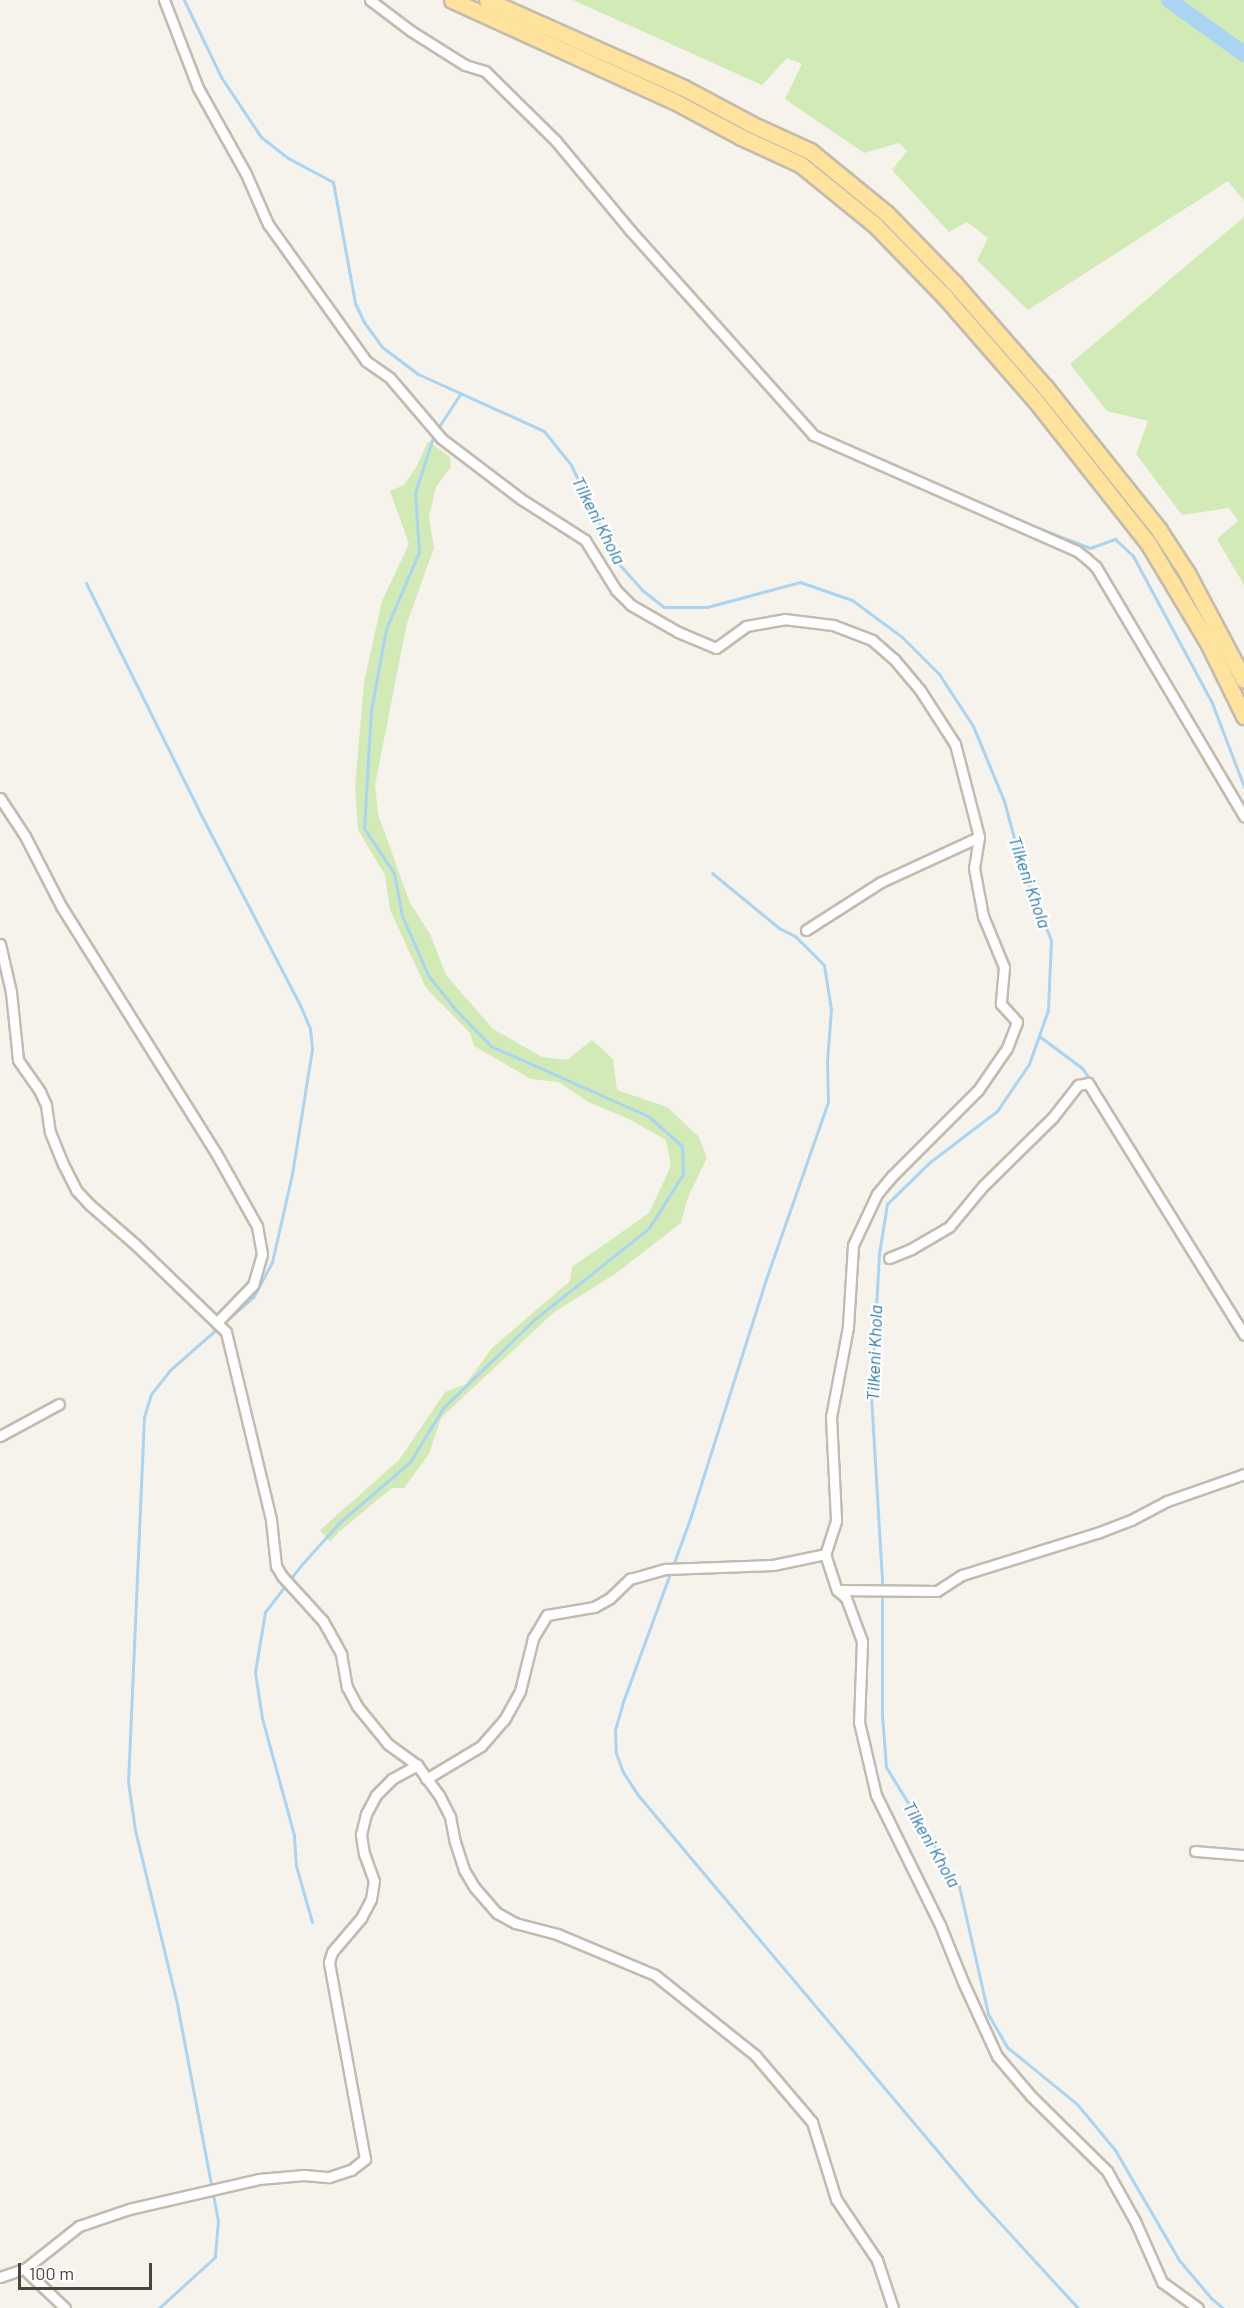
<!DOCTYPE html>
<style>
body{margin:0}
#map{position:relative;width:1244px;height:2308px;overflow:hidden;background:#f6f3ec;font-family:Barlow,sans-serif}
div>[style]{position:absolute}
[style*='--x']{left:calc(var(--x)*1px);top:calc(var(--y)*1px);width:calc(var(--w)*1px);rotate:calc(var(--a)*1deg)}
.green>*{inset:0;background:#d2eab5}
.stream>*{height:3px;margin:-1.5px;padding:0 1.5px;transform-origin:1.5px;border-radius:1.5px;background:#a9d4f2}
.river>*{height:16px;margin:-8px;padding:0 8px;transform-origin:8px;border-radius:8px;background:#a9d4f2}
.roads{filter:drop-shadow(2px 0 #c2bbae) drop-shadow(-2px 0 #c2bbae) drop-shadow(0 2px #c2bbae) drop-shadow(0 -2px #c2bbae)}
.minor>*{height:9px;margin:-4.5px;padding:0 4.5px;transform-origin:4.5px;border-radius:4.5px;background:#fff}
.primary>*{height:15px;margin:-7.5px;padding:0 7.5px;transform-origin:7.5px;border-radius:7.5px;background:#ffe39c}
span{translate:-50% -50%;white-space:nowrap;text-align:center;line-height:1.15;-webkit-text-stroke:5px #fff;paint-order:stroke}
.water-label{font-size:18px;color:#2e7ab2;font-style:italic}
.scale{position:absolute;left:18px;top:2263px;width:134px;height:27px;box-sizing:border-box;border:3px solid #4b4439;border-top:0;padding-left:8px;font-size:18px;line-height:21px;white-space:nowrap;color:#4b4439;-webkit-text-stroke:4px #fff;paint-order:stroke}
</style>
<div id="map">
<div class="green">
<i style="clip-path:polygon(573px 0,1244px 0,1244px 201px,1228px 181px,1028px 310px,977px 260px,988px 238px,967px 222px,949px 232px,892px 170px,907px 151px,899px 143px,864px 153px,785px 99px,802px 64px,787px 58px,762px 85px)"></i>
<i style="clip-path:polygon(1244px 217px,1244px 585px,1217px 539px,1238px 521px,1229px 508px,1182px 515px,1136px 454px,1148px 421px,1107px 411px,1070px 364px)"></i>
<i style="clip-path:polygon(428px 441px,450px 457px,451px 467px,436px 487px,429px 517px,434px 548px,407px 623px,375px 785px,378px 814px,410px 903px,430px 934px,446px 975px,493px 1029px,542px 1057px,567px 1060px,592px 1040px,613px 1059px,617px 1090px,667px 1107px,699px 1137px,707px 1158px,688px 1197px,681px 1223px,615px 1274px,553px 1313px,441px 1418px,429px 1454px,404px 1488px,392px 1488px,339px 1532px,330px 1542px,320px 1530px,399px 1460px,445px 1392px,466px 1384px,492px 1348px,570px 1281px,572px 1267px,649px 1213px,671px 1166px,666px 1140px,627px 1118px,588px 1102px,559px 1082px,531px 1079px,474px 1046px,470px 1033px,426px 988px,390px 910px,385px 875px,358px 830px,355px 787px,364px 682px,382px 601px,409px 544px,390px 491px,404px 485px,417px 466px)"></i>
</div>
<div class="stream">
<i style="--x:184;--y:0;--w:85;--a:64.3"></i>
<i style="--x:221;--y:77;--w:72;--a:56.3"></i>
<i style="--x:261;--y:137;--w:34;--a:38"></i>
<i style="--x:288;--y:158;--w:51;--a:28.1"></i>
<i style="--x:333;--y:182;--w:123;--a:79.7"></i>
<i style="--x:355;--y:303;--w:21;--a:65"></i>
<i style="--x:364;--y:322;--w:31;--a:54"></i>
<i style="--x:382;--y:347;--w:45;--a:36.9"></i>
<i style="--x:418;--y:374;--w:138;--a:24.3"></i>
<i style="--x:544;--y:431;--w:43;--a:51.5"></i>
<i style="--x:571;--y:465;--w:109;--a:64.4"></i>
<i style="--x:618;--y:563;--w:36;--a:48"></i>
<i style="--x:642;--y:590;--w:28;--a:38"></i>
<i style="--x:664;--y:607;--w:43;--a:0"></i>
<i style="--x:707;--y:607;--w:96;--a:-15"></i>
<i style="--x:800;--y:582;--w:55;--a:19.1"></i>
<i style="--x:852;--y:600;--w:62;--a:36.5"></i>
<i style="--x:902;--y:637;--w:52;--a:45"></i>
<i style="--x:939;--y:674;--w:62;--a:56.8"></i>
<i style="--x:973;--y:726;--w:81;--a:67.5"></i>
<i style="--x:1004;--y:801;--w:73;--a:74.8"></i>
<i style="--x:1023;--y:871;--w:74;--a:67.9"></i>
<i style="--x:1051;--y:940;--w:70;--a:92.5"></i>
<i style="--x:1048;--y:1010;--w:57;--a:109.4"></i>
<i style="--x:1029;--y:1064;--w:57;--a:124.2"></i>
<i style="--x:997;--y:1111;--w:84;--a:142.7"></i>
<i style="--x:930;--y:1162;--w:60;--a:135.7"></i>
<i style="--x:887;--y:1204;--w:51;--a:99.1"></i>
<i style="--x:879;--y:1254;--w:141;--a:93.2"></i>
<i style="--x:871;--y:1395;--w:183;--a:86.6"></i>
<i style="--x:882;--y:1578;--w:137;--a:90"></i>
<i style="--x:882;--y:1715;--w:52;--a:85.6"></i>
<i style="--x:886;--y:1767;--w:140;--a:58.5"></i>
<i style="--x:959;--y:1886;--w:131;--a:77.2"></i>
<i style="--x:988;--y:2014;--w:38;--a:60"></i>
<i style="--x:1007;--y:2047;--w:90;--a:39.2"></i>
<i style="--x:1077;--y:2104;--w:60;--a:50.4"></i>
<i style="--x:1115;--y:2150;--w:127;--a:59.8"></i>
<i style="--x:1179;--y:2260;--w:50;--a:49.9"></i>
<i style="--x:1211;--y:2298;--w:16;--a:40"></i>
<i style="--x:440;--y:425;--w:37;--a:-57"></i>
<i style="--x:1020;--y:521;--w:75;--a:21.1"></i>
<i style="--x:1090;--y:548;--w:27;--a:-20"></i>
<i style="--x:1115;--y:539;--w:25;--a:43"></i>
<i style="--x:1133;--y:556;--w:167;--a:61.7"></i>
<i style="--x:1212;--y:703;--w:90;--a:69.1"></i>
<i style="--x:86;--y:583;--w:254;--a:63.6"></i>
<i style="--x:199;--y:811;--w:219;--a:62.5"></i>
<i style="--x:300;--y:1005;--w:26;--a:67"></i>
<i style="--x:310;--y:1029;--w:20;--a:84"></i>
<i style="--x:312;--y:1049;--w:127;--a:99.1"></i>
<i style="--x:292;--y:1174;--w:90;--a:102.8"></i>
<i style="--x:272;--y:1262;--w:40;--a:118"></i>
<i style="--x:253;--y:1297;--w:111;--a:138.7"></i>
<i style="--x:170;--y:1370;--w:31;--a:128"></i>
<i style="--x:151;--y:1394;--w:24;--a:107"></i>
<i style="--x:144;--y:1417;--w:364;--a:92.5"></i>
<i style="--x:128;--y:1781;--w:49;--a:81.9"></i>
<i style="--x:135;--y:1830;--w:179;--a:76.4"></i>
<i style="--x:177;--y:2004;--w:221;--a:79.3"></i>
<i style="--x:218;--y:2221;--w:36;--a:95"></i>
<i style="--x:215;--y:2257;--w:76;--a:137.7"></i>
<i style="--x:712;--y:873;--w:87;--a:39.4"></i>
<i style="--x:779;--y:928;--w:18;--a:27"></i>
<i style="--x:795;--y:936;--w:41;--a:45"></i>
<i style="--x:824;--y:965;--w:45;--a:81"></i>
<i style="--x:831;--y:1009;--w:52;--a:94.4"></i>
<i style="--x:827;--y:1061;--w:41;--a:88.6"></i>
<i style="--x:828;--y:1102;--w:184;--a:109.3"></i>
<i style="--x:767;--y:1276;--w:252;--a:107.6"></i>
<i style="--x:691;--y:1516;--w:198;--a:110.1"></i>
<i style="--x:623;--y:1702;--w:29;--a:106"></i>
<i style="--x:615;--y:1730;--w:23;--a:88"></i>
<i style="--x:616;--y:1753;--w:20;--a:70"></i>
<i style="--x:623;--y:1772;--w:27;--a:57"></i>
<i style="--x:638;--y:1795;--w:89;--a:50"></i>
<i style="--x:695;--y:1863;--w:439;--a:49.9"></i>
<i style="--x:978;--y:2199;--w:148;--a:47.5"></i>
<i style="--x:1039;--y:1036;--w:54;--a:36.7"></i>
<i style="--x:1082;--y:1068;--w:16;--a:55"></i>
<i style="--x:1171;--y:1209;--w:33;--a:59"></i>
<i style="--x:312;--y:1922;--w:58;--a:-105.9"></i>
<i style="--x:296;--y:1866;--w:31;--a:-94"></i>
<i style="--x:294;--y:1835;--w:121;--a:-105.3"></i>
<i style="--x:262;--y:1718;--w:47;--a:-98.7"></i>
<i style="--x:255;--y:1672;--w:61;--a:-80.5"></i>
<i style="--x:265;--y:1612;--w:61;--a:-52.4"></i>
<i style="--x:302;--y:1564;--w:57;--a:-47.9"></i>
<i style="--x:340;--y:1522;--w:92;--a:-40.6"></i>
<i style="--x:410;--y:1462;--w:63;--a:-58.6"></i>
<i style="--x:443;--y:1408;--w:128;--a:-44.1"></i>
<i style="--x:535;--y:1319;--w:146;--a:-38.6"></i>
<i style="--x:649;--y:1228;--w:64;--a:-57.8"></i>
<i style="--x:683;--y:1174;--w:28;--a:-92"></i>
<i style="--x:682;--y:1146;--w:45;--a:-138.6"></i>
<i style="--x:648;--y:1116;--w:172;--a:-156"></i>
<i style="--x:491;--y:1046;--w:52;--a:-134.2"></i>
<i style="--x:455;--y:1009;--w:43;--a:-128.5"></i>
<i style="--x:428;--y:975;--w:64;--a:-113.8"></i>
<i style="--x:402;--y:916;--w:44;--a:-100.5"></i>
<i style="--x:394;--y:873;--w:54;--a:-123.7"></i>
<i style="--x:364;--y:828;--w:118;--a:-86.6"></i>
<i style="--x:371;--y:710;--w:82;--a:-79.5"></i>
<i style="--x:386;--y:629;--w:84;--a:-66.8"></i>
<i style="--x:419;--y:552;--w:59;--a:-93.9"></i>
<i style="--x:415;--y:493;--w:56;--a:-72.2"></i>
</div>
<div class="river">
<i style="--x:1169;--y:0;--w:92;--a:35.8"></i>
</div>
<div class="roads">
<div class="minor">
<i style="--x:164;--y:0;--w:94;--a:68.9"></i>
<i style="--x:198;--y:88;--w:98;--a:60.8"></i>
<i style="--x:246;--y:174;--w:55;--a:66.3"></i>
<i style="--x:268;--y:224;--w:168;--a:54.4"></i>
<i style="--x:366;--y:361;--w:29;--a:35"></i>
<i style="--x:390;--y:378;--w:80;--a:49.6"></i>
<i style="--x:442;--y:439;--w:99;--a:37.2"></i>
<i style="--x:521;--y:499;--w:76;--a:32.6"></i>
<i style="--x:585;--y:540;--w:59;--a:58.2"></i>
<i style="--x:616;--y:590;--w:21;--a:45"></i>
<i style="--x:631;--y:605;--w:54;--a:29.9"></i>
<i style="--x:678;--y:632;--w:41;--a:22.8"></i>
<i style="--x:716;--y:648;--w:37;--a:-36"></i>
<i style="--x:746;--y:626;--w:39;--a:-10"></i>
<i style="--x:784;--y:619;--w:49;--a:7"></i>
<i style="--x:833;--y:625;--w:42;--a:21"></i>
<i style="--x:872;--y:640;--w:29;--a:41"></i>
<i style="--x:894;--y:659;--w:40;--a:50"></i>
<i style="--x:920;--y:690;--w:64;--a:57.1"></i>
<i style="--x:955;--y:744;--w:96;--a:75.5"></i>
<i style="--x:979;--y:837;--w:31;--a:99"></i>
<i style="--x:974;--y:868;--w:49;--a:79.4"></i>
<i style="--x:983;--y:916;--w:55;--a:67.6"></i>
<i style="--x:1004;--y:967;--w:37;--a:95"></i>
<i style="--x:1001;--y:1004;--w:24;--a:48"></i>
<i style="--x:1017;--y:1022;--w:28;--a:111"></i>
<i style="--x:1007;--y:1048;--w:51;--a:124.6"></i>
<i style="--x:978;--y:1090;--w:122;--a:135"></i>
<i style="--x:892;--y:1176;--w:23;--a:130"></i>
<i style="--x:877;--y:1194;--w:56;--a:115.2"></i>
<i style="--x:853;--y:1245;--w:82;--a:93.5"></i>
<i style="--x:848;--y:1327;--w:92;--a:100.7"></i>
<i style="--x:831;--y:1417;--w:104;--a:87.2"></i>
<i style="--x:836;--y:1521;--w:35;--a:108"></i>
<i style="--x:370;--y:0;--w:51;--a:37.1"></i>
<i style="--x:411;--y:31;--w:64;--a:32.2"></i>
<i style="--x:465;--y:65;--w:21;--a:17"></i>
<i style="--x:485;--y:71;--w:100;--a:44.6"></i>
<i style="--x:556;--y:141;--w:116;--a:50.3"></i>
<i style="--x:630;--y:230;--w:275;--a:48.2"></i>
<i style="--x:813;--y:435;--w:288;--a:23.7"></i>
<i style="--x:1077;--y:551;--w:11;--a:38"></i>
<i style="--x:1086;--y:558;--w:13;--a:42"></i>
<i style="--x:1096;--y:567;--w:290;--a:59.3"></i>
<i style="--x:0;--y:798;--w:45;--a:56.7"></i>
<i style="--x:25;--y:836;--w:79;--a:62.8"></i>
<i style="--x:61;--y:906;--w:292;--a:57.9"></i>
<i style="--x:216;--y:1153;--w:84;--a:60.7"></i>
<i style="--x:257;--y:1226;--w:28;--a:80"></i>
<i style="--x:262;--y:1254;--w:32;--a:106"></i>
<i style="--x:253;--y:1285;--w:52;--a:134.2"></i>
<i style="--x:806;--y:930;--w:89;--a:-32.6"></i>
<i style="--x:881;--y:882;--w:108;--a:-24.7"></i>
<i style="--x:0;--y:944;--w:49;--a:77.1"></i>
<i style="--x:11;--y:992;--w:68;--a:84.1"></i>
<i style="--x:18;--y:1060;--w:39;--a:55"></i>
<i style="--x:40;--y:1092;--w:14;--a:65"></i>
<i style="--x:46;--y:1105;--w:27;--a:82"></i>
<i style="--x:50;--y:1132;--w:35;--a:68"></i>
<i style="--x:63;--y:1164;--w:29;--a:63"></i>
<i style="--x:76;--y:1190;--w:19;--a:47"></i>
<i style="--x:89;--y:1204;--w:62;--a:41.1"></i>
<i style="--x:136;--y:1245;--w:125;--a:44"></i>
<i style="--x:226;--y:1332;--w:193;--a:76.5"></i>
<i style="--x:271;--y:1520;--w:46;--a:83.8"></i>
<i style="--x:276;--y:1566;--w:12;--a:59"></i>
<i style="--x:282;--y:1576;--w:61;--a:47.7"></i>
<i style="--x:323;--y:1621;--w:38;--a:61"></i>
<i style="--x:341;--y:1654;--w:34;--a:80"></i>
<i style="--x:347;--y:1687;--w:21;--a:62"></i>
<i style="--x:357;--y:1706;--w:49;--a:50.8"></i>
<i style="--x:388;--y:1744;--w:36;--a:36"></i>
<i style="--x:417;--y:1765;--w:37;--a:54"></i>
<i style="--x:439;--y:1795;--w:25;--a:63"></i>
<i style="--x:450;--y:1817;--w:25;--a:79"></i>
<i style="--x:455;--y:1842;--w:29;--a:72"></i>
<i style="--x:464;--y:1870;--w:21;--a:59"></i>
<i style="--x:475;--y:1888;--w:33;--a:49"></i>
<i style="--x:497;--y:1913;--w:21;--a:29"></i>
<i style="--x:515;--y:1923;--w:43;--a:14.7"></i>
<i style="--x:557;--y:1934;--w:106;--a:22.7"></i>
<i style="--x:655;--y:1975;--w:128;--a:38.7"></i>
<i style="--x:755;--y:2055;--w:88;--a:49.6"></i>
<i style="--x:812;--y:2122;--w:81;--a:72.7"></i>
<i style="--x:836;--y:2199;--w:73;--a:56.1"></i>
<i style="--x:877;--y:2260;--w:51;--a:71.6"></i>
<i style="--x:889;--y:1258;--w:24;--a:-22"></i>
<i style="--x:911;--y:1249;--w:44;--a:-30.1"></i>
<i style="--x:949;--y:1227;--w:53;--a:-50.3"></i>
<i style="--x:983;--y:1186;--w:98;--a:-44.6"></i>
<i style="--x:1053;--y:1117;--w:41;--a:-52"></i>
<i style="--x:1078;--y:1085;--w:10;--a:-11"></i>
<i style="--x:1088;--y:1083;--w:296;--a:58.2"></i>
<i style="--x:0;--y:1436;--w:67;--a:-28.5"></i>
<i style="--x:837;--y:1590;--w:100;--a:0.6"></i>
<i style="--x:937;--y:1591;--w:30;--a:-33"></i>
<i style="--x:962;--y:1575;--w:141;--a:-17.3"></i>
<i style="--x:1097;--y:1533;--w:36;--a:-21"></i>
<i style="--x:1131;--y:1520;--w:41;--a:-27.8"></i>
<i style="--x:1167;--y:1501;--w:82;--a:-19.3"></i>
<i style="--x:426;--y:1779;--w:64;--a:-31"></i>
<i style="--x:481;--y:1746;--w:35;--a:-49"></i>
<i style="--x:504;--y:1720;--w:33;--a:-61"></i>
<i style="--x:520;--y:1691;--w:55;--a:-76.2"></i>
<i style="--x:533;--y:1638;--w:27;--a:-59"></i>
<i style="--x:547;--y:1615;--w:48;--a:-9.7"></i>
<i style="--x:594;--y:1607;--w:18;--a:-29"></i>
<i style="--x:610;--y:1598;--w:28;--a:-44"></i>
<i style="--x:630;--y:1579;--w:37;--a:-16"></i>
<i style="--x:666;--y:1569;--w:107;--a:-2.1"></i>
<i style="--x:773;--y:1565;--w:53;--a:-11.9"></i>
<i style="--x:825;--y:1554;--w:38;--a:72"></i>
<i style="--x:837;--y:1590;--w:12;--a:42"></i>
<i style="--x:846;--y:1598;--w:46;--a:69.6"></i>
<i style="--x:862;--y:1641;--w:81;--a:92.1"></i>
<i style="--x:859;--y:1722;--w:75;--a:76.9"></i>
<i style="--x:876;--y:1795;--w:145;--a:63.8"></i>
<i style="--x:940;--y:1925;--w:61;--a:68"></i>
<i style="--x:963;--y:1982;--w:81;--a:65.3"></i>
<i style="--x:997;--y:2056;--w:52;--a:49.6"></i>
<i style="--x:1031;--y:2096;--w:107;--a:44.6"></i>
<i style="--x:1107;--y:2171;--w:57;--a:60.8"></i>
<i style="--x:1135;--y:2221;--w:67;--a:66.1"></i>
<i style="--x:1162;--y:2282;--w:44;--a:35.8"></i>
<i style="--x:1195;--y:1851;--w:49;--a:4.7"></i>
<i style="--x:26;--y:2268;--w:5;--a:68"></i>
<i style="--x:28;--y:2273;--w:51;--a:43.4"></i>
<i style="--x:0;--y:2277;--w:28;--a:-19"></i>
<i style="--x:26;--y:2268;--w:68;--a:-38.4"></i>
<i style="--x:79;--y:2226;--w:53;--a:-18.8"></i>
<i style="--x:129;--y:2209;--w:133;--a:-13"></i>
<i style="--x:259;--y:2179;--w:45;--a:-5.1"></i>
<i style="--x:304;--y:2175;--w:25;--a:5"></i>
<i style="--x:329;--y:2177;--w:23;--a:-18"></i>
<i style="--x:351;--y:2170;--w:18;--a:-38"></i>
<i style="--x:365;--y:2159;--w:200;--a:-100.4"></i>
<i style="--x:329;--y:1962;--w:10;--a:-73"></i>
<i style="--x:332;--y:1952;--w:45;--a:-49.5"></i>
<i style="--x:361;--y:1918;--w:21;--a:-62"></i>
<i style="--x:371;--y:1899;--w:18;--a:-81"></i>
<i style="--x:374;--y:1881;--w:29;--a:-110"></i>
<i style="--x:364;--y:1854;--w:20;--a:-99"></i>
<i style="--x:361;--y:1834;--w:21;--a:-76"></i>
<i style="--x:366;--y:1814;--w:21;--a:-62"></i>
<i style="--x:376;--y:1795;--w:23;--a:-45"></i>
<i style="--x:392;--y:1779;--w:29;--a:-29"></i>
</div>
<div class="primary">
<i style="--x:452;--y:0;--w:244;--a:24.5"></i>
<i style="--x:674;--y:101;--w:76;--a:28.2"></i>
<i style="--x:741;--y:137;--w:65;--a:24.6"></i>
<i style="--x:800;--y:164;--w:97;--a:39.1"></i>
<i style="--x:875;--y:225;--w:100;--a:45.8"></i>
<i style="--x:945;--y:297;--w:137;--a:48.9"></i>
<i style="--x:1035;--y:400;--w:182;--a:51.7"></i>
<i style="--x:1148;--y:543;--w:114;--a:59"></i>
<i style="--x:1207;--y:641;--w:84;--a:63.7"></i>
<i style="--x:487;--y:0;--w:216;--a:24.1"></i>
<i style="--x:684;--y:88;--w:76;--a:28.2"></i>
<i style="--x:751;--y:124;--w:65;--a:24.6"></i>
<i style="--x:810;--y:151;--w:98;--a:39.2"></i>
<i style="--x:886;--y:213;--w:99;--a:45.8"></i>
<i style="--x:955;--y:284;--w:137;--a:48.9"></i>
<i style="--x:1045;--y:387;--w:183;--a:51.4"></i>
<i style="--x:1159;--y:530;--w:51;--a:56.9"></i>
<i style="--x:1187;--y:573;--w:121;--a:62"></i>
</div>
</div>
<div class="water-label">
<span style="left:599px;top:520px;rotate:63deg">Tilkeni Khola</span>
<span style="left:1030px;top:882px;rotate:71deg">Tilkeni Khola</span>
<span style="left:874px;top:1353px;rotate:-88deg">Tilkeni Khola</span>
<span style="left:932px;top:1844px;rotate:60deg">Tilkeni Khola</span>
</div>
<div class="scale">100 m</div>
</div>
